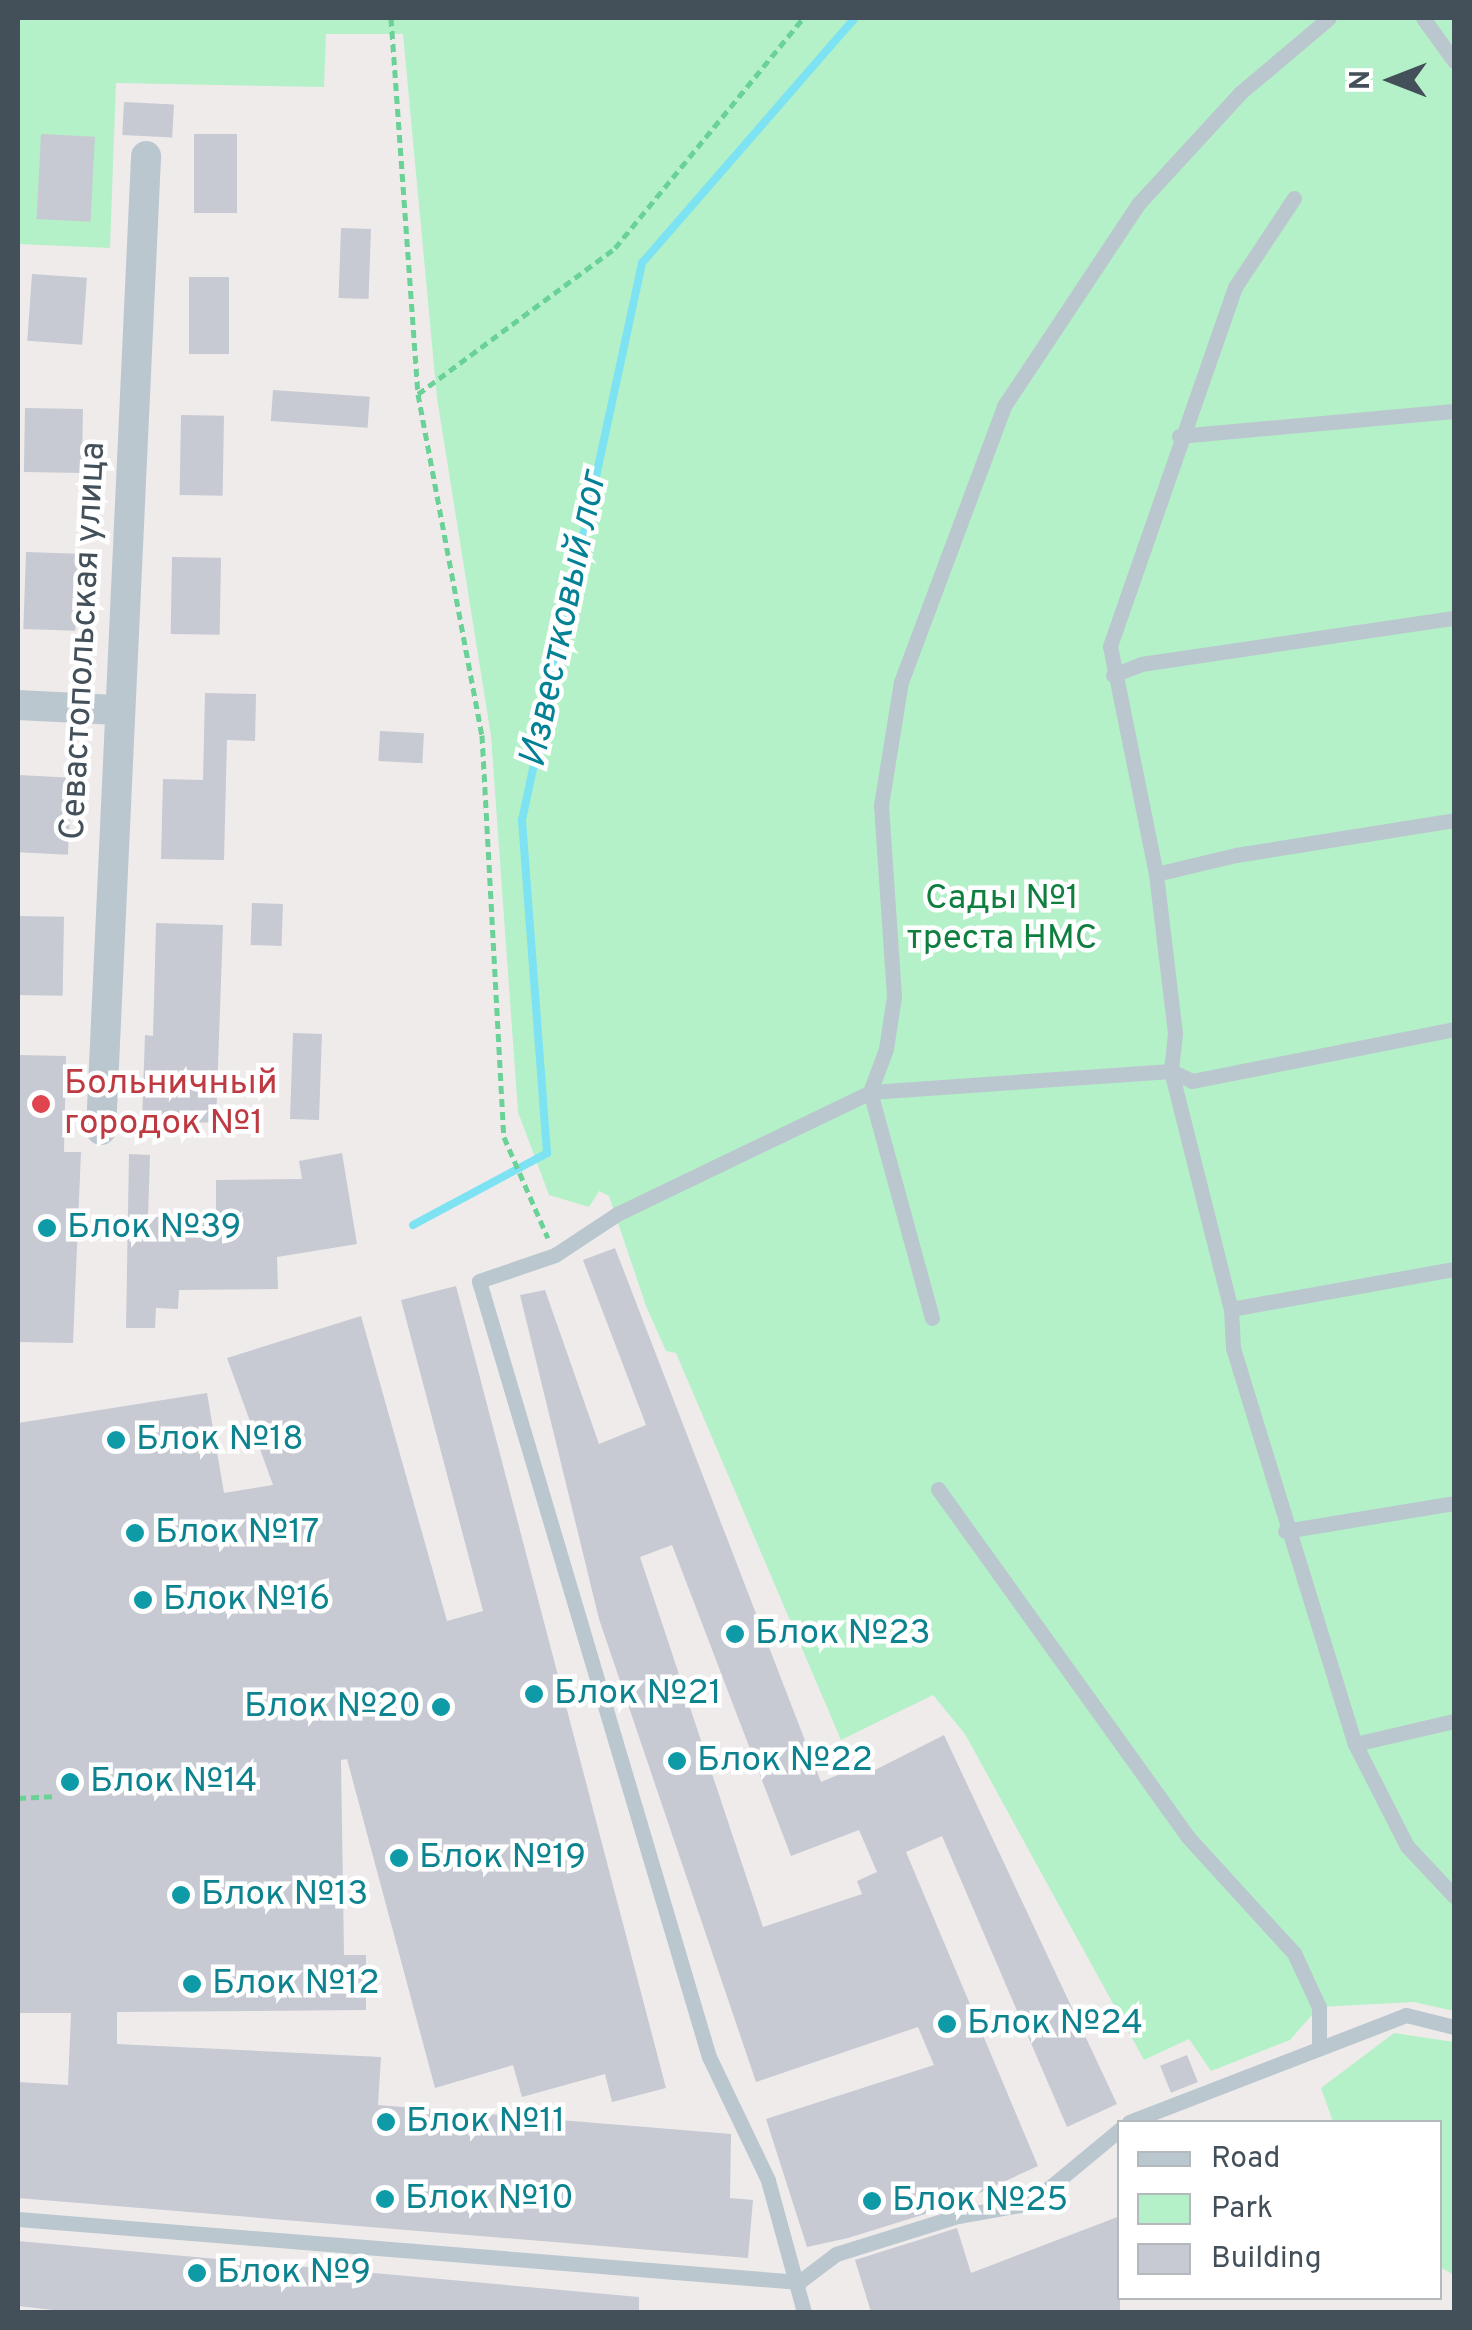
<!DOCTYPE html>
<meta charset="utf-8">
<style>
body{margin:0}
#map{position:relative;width:1472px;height:2330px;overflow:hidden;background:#efebeb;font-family:Overpass,sans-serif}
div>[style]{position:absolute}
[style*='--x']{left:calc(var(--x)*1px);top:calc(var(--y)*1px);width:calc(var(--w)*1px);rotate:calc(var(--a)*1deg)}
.green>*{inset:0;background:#b4f1c8}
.stream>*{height:8px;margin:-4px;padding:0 4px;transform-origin:4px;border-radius:4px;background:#7de2f2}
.building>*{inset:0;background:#c7cad2;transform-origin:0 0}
.path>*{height:5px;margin-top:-2.5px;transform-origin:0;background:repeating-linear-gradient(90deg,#6ad197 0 8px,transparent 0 13px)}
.lane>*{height:15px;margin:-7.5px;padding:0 7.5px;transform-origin:7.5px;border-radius:7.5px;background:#bbc7cf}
.street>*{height:30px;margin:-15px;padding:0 15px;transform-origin:15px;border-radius:15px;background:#bbc7cf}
.dots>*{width:28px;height:28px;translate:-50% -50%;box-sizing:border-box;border:5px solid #fff;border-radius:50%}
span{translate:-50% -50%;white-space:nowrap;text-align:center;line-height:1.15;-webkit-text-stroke:9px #fff;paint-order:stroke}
.street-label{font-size:35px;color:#43505a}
.park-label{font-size:35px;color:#0f7f3f}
.health-label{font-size:35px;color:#be3a42}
.left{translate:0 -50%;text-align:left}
.culture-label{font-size:35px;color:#0d838f}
.right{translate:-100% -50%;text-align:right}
.water-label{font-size:38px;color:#038296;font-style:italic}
.frame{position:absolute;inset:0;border:20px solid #43505a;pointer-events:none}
.legend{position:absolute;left:1117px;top:2120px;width:325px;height:180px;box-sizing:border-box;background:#fff;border:2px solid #b4b9bd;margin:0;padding:12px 18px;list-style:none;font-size:30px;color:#43505a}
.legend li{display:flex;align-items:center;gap:20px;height:50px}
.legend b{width:50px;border:2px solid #b4b9bd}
.north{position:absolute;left:1342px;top:30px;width:100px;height:100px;-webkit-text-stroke:8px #fff;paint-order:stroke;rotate:270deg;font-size:28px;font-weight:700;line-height:40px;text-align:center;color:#43505a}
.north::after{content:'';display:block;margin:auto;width:35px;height:45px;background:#43505a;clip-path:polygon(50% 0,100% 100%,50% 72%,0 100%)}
</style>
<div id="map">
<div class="green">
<i style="clip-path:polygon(18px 18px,1454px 18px,1454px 2011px,1414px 2002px,1319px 2007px,1290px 2040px,1211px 2071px,1189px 2039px,1144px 2060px,965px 1734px,933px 1695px,841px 1740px,676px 1353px,666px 1351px,646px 1306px,609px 1196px,599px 1191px,589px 1207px,549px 1195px,518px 1112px,491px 736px,437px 398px,403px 34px,326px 34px,324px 87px,116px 83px,110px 248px,18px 244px)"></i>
<i style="clip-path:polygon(1394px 2033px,1454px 2042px,1454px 2275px,1440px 2267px,1440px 2122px,1333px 2122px,1321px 2088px)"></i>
</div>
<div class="stream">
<i style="--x:413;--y:1225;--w:152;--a:-28.2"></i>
<i style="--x:547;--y:1153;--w:334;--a:-94.3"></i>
<i style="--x:522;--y:820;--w:570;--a:-77.84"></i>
<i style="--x:642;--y:263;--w:325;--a:-49"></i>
</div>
<div class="building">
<i style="left:124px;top:102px;width:50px;height:33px;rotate:3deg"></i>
<i style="left:41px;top:134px;width:54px;height:85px;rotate:3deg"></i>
<i style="left:194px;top:134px;width:43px;height:79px"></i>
<i style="left:341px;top:228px;width:30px;height:70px;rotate:2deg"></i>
<i style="left:32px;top:274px;width:55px;height:67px;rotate:4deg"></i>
<i style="left:189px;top:277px;width:40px;height:77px"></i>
<i style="left:273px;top:390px;width:97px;height:31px;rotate:4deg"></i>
<i style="left:25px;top:408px;width:58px;height:64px;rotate:1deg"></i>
<i style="left:181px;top:415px;width:43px;height:80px;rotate:1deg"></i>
<i style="left:26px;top:552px;width:52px;height:77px;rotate:2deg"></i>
<i style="left:172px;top:557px;width:49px;height:77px;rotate:1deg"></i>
<i style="clip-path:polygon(205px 693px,256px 694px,255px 741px,227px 740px,224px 860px,161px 859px,163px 779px,203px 780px)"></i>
<i style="left:380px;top:731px;width:44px;height:30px;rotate:3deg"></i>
<i style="left:18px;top:775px;width:54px;height:77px;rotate:3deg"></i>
<i style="left:252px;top:903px;width:31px;height:42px;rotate:2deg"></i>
<i style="left:18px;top:916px;width:46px;height:79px;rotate:1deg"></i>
<i style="clip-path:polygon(156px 923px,223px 925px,216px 1123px,142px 1120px,145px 1035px,153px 1036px)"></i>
<i style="left:293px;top:1033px;width:29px;height:86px;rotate:2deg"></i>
<i style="clip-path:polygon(18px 1055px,66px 1056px,64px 1152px,81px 1152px,73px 1343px,18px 1342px)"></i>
<i style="clip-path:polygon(342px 1153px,357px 1244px,277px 1257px,278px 1289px,179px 1290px,178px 1309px,156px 1308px,155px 1328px,126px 1328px,129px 1154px,150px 1155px,148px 1217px,216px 1217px,216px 1180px,302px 1179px,299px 1161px)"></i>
<i style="clip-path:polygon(evenodd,615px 1248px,821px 1782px,869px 1762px,873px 1771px,944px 1735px,1117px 2104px,1067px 2127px,942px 1836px,906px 1852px,1038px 2166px,951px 2206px,848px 2238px,807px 2247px,766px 2119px,934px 2065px,918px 2027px,756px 2082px,599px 1619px,520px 1295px,545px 1290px,599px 1444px,646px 1425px,583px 1260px,615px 1248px,672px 1545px,791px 1856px,859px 1830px,877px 1872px,857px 1881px,862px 1894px,763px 1927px,640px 1557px,672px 1545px)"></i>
<i style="clip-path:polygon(456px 1286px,666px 2088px,612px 2102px,605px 2074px,522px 2097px,513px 2065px,435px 2088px,347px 1759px,341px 1760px,344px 1955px,366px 1955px,366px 2010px,117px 2012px,117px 2044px,381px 2057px,378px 2105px,731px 2134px,730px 2198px,753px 2200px,748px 2258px,18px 2198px,18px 2082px,68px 2085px,71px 2013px,18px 2013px,18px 1423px,207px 1393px,224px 1493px,273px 1485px,227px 1358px,361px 1316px,447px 1621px,483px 1611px,401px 1300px)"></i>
<i style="left:1187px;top:2055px;width:29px;height:29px;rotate:68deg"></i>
<i style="clip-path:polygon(1120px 2216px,1120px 2312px,871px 2312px,855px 2260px,957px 2228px,971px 2273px)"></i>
<i style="clip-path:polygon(18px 2241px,639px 2297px,639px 2312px,71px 2312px,18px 2306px)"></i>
</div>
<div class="path">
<i style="--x:391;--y:18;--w:377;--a:85.9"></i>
<i style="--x:418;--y:394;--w:347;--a:79.4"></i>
<i style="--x:482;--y:735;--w:403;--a:86.9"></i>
<i style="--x:504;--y:1137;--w:110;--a:66.5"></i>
<i style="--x:418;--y:394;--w:245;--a:-36.5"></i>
<i style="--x:615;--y:248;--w:297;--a:-50.7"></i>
<i style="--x:18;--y:1798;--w:34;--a:-3"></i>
</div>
<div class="lane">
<i style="--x:1423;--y:18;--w:53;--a:54.2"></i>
<i style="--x:1294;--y:198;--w:107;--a:123.5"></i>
<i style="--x:1235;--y:287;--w:380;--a:109.2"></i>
<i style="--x:1110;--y:646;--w:233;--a:78.6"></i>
<i style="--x:1156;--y:874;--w:160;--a:83.2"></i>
<i style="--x:1175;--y:1033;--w:38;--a:96"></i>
<i style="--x:1171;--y:1071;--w:245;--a:75.9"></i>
<i style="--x:1231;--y:1309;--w:39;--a:87"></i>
<i style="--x:1233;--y:1348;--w:414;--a:72.9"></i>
<i style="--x:1355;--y:1744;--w:114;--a:63"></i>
<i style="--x:1407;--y:1846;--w:69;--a:46.8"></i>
<i style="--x:1179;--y:436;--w:276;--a:-5.2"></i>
<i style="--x:1113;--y:675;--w:30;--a:-21"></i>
<i style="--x:1141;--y:664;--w:316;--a:-8.4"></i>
<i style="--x:1156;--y:874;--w:82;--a:-13.4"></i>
<i style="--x:1236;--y:855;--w:221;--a:-9.1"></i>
<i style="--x:1231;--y:1309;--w:227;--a:-10.2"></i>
<i style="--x:932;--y:1318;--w:234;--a:-105.3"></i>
<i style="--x:870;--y:1092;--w:46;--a:-69.6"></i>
<i style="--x:886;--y:1049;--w:54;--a:-81.4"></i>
<i style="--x:894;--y:996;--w:191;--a:-93.9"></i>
<i style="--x:881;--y:805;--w:125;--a:-80.8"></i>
<i style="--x:901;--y:682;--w:295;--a:-69.5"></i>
<i style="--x:1004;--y:406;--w:244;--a:-56.4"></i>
<i style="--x:1139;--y:203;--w:149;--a:-47.4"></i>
<i style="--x:1240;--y:93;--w:116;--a:-40.1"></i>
<i style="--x:938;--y:1489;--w:427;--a:54.3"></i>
<i style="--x:1187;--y:1836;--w:159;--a:47.6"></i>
<i style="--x:1294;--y:1953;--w:60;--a:65.2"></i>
<i style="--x:1319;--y:2007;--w:37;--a:90"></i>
<i style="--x:1285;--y:1531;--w:171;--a:-9.4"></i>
<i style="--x:1355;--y:1744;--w:102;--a:-13.1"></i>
<i style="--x:1129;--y:2122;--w:297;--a:-21.1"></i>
<i style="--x:1406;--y:2015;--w:49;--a:14"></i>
<i style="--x:18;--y:2219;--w:784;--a:4.61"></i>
<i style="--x:799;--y:2282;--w:46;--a:-37.1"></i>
<i style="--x:836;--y:2254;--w:128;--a:-17.3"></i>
<i style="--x:958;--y:2216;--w:74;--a:-10.1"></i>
<i style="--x:1031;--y:2203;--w:116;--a:-39.7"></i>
<i style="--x:804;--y:2312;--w:137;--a:-105.3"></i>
<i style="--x:768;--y:2180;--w:136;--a:-115.6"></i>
<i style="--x:709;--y:2057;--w:809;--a:-106.51"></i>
<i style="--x:479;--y:1281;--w:80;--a:-18.9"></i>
<i style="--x:555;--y:1255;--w:74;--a:-33.5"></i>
<i style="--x:617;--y:1214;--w:281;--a:-25.7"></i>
<i style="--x:870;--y:1092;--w:302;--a:-4"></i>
<i style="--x:1171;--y:1071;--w:23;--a:25"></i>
<i style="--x:1192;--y:1081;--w:267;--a:-11.2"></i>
</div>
<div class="street">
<i style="--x:18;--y:705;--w:99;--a:2.9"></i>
<i style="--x:101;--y:1130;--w:975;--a:-87.35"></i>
</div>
<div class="dots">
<i style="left:41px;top:1104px;background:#e0444e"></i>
<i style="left:47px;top:1228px;background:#0f9aa8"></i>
<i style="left:116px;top:1440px;background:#0f9aa8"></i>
<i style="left:135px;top:1533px;background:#0f9aa8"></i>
<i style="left:143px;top:1600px;background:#0f9aa8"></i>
<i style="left:735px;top:1634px;background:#0f9aa8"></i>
<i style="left:534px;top:1694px;background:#0f9aa8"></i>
<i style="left:441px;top:1707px;background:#0f9aa8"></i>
<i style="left:677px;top:1761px;background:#0f9aa8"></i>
<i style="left:70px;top:1782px;background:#0f9aa8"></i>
<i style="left:399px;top:1858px;background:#0f9aa8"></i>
<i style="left:181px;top:1895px;background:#0f9aa8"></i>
<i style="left:192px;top:1984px;background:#0f9aa8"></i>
<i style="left:947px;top:2024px;background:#0f9aa8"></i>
<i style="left:386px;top:2122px;background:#0f9aa8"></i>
<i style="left:385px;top:2199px;background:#0f9aa8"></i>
<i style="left:872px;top:2201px;background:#0f9aa8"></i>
<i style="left:197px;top:2273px;background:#0f9aa8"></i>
</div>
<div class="street-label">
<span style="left:84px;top:641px;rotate:-87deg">Севастопольская улица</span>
</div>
<div class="park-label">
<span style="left:1002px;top:919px">Сады №1<br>треста НМС</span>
</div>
<div class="health-label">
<span class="left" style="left:64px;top:1104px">Больничный<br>городок №1</span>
</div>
<div class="culture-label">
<span class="left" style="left:67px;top:1228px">Блок №39</span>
<span class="left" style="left:136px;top:1440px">Блок №18</span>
<span class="left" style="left:155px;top:1533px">Блок №17</span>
<span class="left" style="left:163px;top:1600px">Блок №16</span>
<span class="left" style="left:755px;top:1634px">Блок №23</span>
<span class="left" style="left:554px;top:1694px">Блок №21</span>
<span class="right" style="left:421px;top:1707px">Блок №20</span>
<span class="left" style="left:697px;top:1761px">Блок №22</span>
<span class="left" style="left:90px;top:1782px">Блок №14</span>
<span class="left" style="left:419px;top:1858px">Блок №19</span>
<span class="left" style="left:201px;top:1895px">Блок №13</span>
<span class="left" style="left:212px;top:1984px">Блок №12</span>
<span class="left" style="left:967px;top:2024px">Блок №24</span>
<span class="left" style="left:406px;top:2122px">Блок №11</span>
<span class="left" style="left:405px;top:2199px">Блок №10</span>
<span class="left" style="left:892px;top:2201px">Блок №25</span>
<span class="left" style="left:217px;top:2273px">Блок №9</span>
</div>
<div class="water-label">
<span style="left:565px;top:620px;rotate:-78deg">Известковый лог</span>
</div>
<div class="frame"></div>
<ul class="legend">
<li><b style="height:12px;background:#bbc7cf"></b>Road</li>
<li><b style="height:28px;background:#b4f1c8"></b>Park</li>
<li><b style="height:28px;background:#c7cad2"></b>Building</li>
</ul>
<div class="north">N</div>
</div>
